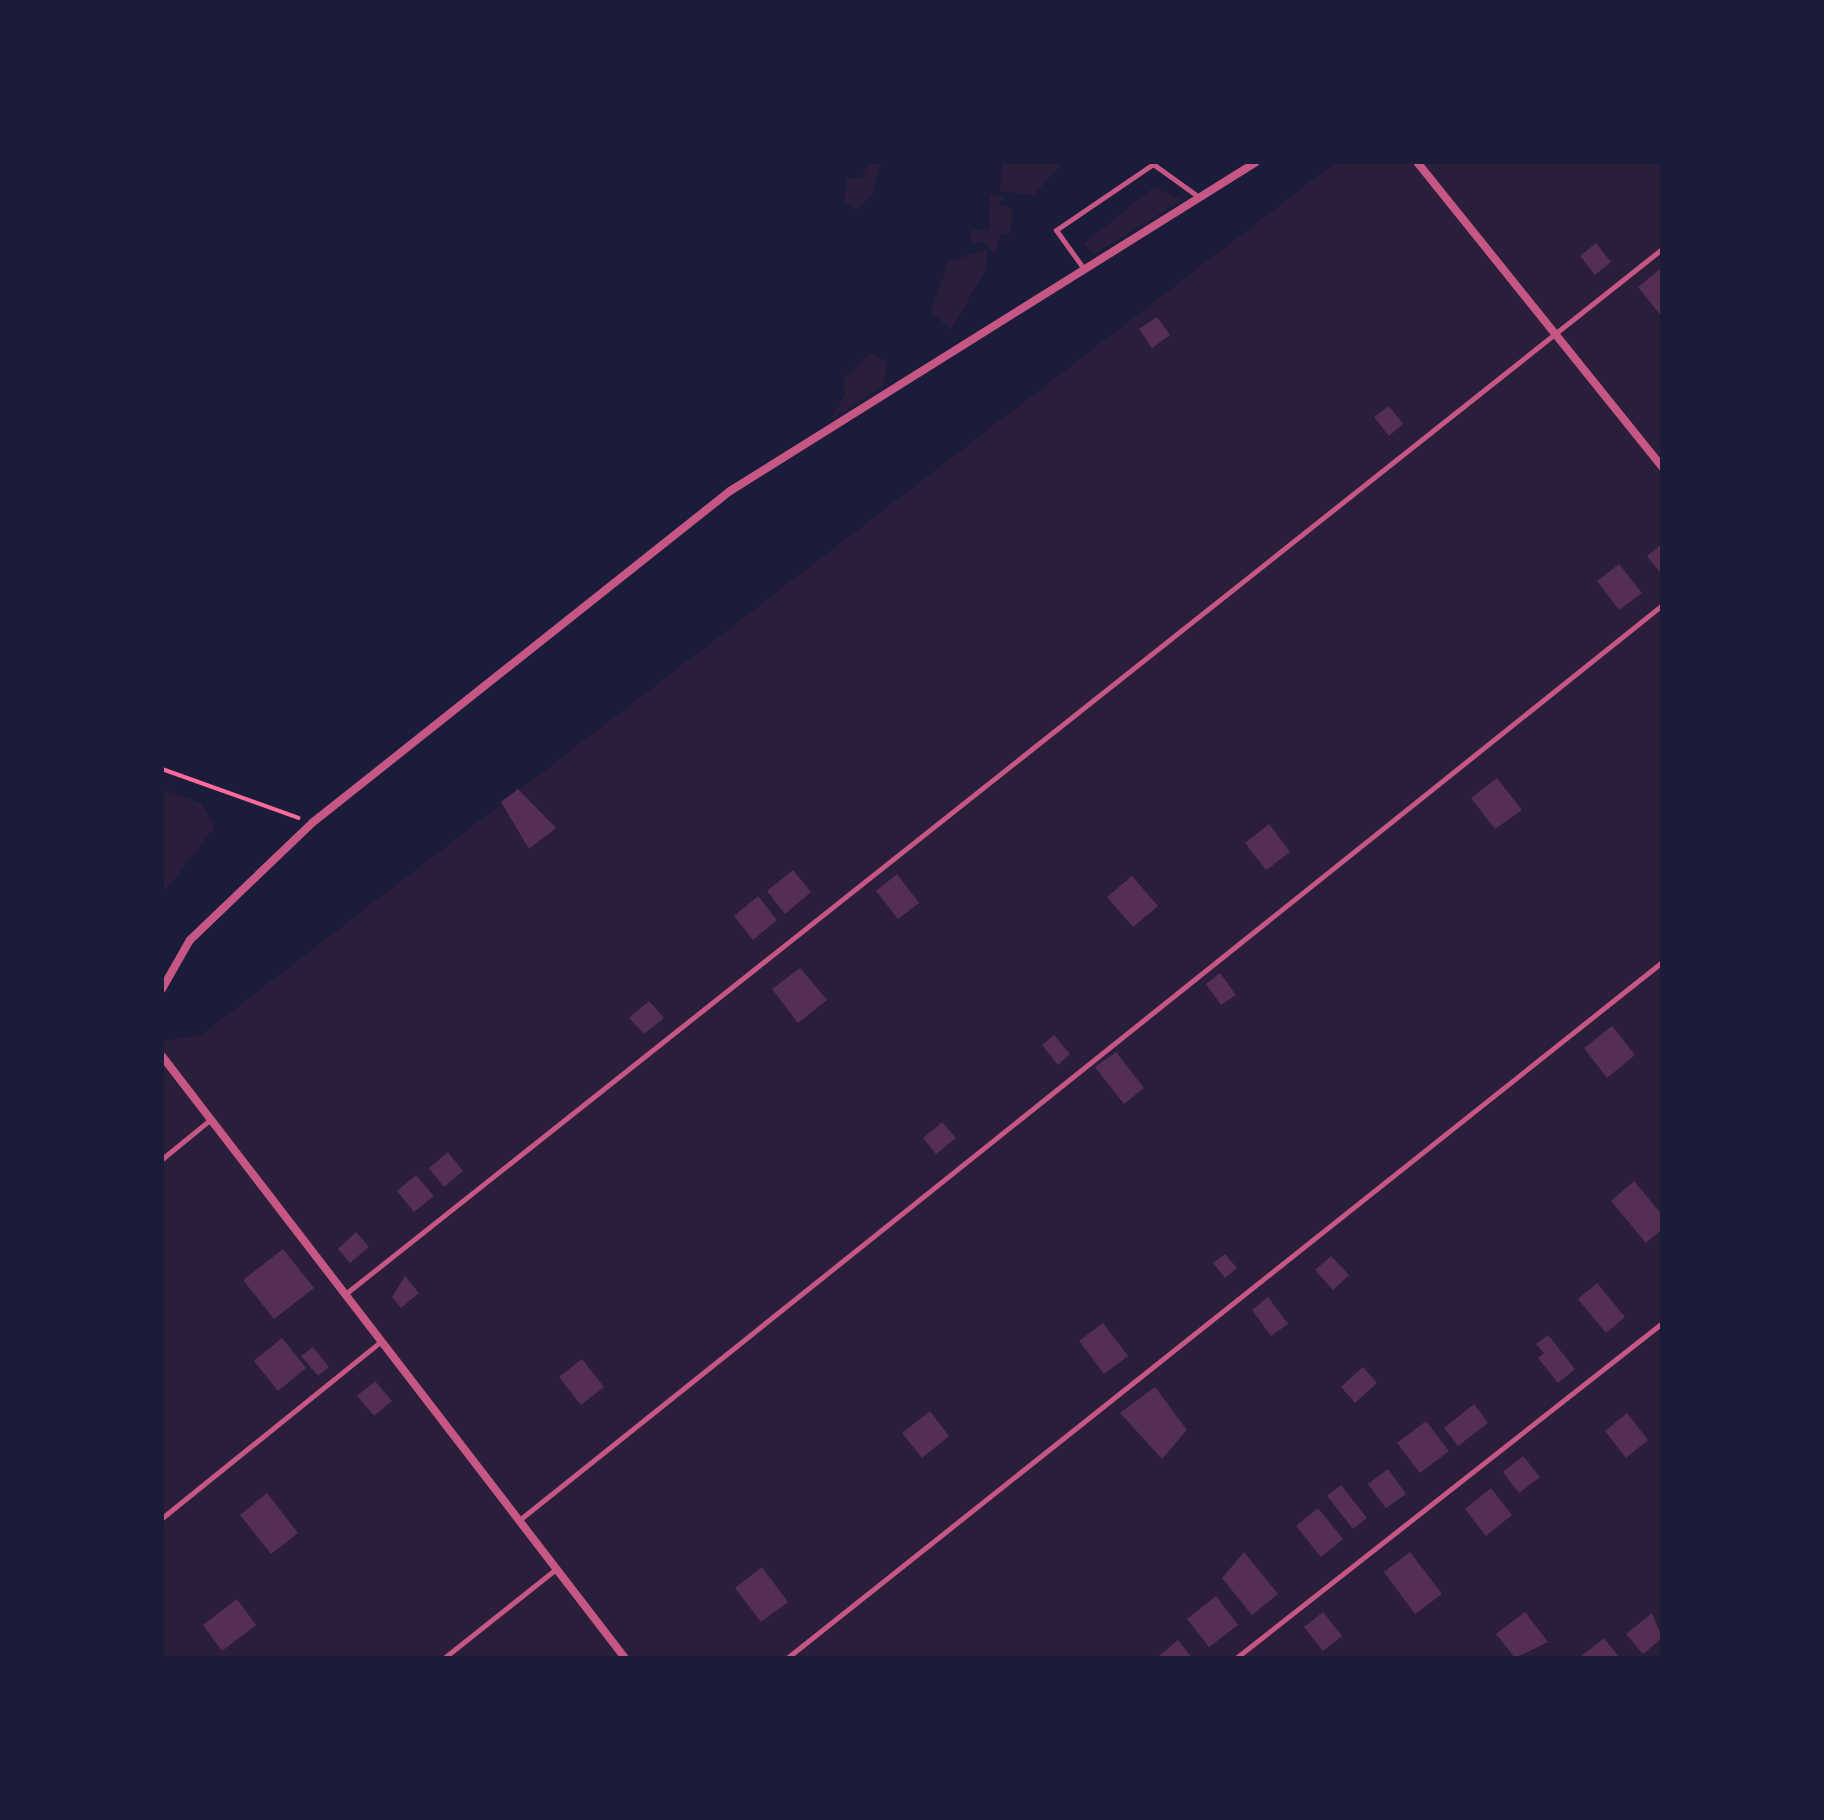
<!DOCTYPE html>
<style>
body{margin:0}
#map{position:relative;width:1824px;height:1820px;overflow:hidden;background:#1b1b3a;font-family:Ubuntu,sans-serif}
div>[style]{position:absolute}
.green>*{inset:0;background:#2a1e3b}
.building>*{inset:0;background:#542f53}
.path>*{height:4px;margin:-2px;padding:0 2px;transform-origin:2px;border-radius:2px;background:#ff6b9d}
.service>*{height:5px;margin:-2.5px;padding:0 2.5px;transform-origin:2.5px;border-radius:2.5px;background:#c65784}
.minor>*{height:8px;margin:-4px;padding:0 4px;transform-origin:4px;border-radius:4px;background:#c65784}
span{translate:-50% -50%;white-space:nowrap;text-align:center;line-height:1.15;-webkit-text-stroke:7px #1b1b3a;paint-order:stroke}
.frame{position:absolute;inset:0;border:164px solid #1b1b3a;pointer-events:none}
</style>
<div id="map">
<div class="green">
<div style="clip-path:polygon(1002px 162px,1063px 162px,1034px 195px,1000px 191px)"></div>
<div style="clip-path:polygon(1336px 162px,1662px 162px,1662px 1658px,162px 1658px,162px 1041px,201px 1035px)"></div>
<div style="clip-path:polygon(881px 163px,873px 192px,859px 210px,844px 203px,847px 179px,862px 178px,867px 165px)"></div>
<div style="clip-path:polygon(1154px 187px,1182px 200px,1095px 254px,1083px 244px)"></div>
<div style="clip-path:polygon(990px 195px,1004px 197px,998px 205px,1013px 209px,1010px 232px,1001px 234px,994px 255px,985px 242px,972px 242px,970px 229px,989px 231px)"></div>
<div style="clip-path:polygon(987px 249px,986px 269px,951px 330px,931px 312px,948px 262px)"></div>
<div style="clip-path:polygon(870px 353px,887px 362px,884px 385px,830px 421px,845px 394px,843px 380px)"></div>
<div style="clip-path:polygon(168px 791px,201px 803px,215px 827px,162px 895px,162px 794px)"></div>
</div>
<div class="building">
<div style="clip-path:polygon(1596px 243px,1611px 262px,1595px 275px,1580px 256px)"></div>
<div style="clip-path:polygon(1660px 269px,1662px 272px,1662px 317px,1638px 287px)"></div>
<div style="clip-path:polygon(1157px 317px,1170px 335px,1152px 348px,1139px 329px)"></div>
<div style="clip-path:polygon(1389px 406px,1403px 424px,1389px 436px,1374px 417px)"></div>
<div style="clip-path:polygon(1662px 544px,1662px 575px,1647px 556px)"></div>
<div style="clip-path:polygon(1619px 564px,1642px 593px,1619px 610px,1597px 581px)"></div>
<div style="clip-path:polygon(1497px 778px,1522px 810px,1495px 829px,1471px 798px)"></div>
<div style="clip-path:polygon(518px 789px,556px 828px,529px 849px,501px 802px)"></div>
<div style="clip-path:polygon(1269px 824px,1290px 852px,1266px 870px,1245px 843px)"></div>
<div style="clip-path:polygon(793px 870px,811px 892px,785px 914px,767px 891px)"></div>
<div style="clip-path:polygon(897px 874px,919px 903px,898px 919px,876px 891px)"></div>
<div style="clip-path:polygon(1132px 876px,1158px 906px,1133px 927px,1107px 897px)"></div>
<div style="clip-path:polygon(758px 896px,777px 920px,753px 940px,734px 916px)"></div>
<div style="clip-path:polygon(800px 968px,827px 1000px,798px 1023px,772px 989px)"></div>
<div style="clip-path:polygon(1220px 973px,1236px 995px,1221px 1005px,1206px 984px)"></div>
<div style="clip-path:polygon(649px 1001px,664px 1018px,644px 1034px,629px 1018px)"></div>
<div style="clip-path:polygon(1612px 1026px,1635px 1055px,1607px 1078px,1584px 1048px)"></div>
<div style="clip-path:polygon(1054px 1035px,1070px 1054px,1058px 1065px,1042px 1045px)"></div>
<div style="clip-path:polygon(1116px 1052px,1144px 1088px,1124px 1104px,1095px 1067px)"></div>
<div style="clip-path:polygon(942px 1122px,956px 1138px,936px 1154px,923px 1138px)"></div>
<div style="clip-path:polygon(448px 1152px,463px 1171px,444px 1187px,429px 1168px)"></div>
<div style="clip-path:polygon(416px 1175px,434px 1196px,414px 1212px,397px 1191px)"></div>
<div style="clip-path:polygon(1634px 1181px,1662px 1215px,1662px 1229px,1646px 1243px,1611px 1201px)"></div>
<div style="clip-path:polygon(356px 1232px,369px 1247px,350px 1263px,338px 1249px)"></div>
<div style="clip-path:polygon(283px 1249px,314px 1288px,274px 1319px,243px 1280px)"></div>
<div style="clip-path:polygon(1225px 1254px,1237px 1268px,1225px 1278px,1213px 1263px)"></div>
<div style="clip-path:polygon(1331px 1256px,1349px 1275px,1333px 1290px,1315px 1270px)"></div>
<div style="clip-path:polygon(405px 1276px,419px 1293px,401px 1308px,392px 1297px)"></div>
<div style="clip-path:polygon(1597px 1283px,1625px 1317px,1606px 1333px,1578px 1299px)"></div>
<div style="clip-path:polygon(1268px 1297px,1288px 1324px,1271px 1336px,1252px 1310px)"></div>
<div style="clip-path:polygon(1103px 1323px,1128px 1356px,1104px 1374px,1079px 1341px)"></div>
<div style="clip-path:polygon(1548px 1335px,1575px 1369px,1558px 1383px,1538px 1358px,1544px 1353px,1536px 1344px)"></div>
<div style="clip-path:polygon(282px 1338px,306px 1368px,278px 1391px,254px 1361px)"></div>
<div style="clip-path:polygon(313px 1347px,329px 1367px,318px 1376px,301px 1356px)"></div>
<div style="clip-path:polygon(582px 1359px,604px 1387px,581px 1405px,559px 1377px)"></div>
<div style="clip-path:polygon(1363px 1367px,1377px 1383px,1355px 1403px,1341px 1387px)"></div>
<div style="clip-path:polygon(375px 1381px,392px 1401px,374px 1416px,357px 1396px)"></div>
<div style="clip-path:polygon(1155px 1387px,1187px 1430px,1162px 1459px,1120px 1413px)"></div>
<div style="clip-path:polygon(1474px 1404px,1488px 1423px,1458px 1446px,1444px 1428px)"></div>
<div style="clip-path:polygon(930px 1411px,949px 1436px,922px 1458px,902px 1433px)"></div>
<div style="clip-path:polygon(1627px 1413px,1648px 1440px,1626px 1458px,1605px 1431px)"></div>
<div style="clip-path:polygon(1426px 1421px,1449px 1451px,1420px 1473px,1397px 1443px)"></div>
<div style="clip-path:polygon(1523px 1456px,1540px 1477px,1519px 1493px,1503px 1472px)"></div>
<div style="clip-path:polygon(1388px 1469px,1406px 1494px,1386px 1508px,1368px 1484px)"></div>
<div style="clip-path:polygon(1341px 1485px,1367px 1518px,1353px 1529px,1327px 1496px)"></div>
<div style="clip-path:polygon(1491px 1488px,1512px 1515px,1486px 1536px,1465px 1509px)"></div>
<div style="clip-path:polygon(267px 1493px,298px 1533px,271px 1554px,240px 1515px)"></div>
<div style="clip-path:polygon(1318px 1508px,1343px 1539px,1321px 1557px,1296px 1526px)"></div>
<div style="clip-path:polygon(1244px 1552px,1278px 1594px,1252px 1615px,1222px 1578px)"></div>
<div style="clip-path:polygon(1410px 1552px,1442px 1594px,1415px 1614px,1384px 1572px)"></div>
<div style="clip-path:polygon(762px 1567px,788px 1602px,761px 1622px,735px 1588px)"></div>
<div style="clip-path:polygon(1216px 1596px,1238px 1625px,1209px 1647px,1187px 1619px)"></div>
<div style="clip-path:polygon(237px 1599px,256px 1625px,222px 1651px,203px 1625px)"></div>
<div style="clip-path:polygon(1323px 1612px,1342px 1636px,1323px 1651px,1304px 1627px)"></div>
<div style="clip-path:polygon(1525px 1612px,1548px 1642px,1515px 1658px,1496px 1634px)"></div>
<div style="clip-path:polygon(1652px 1613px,1662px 1638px,1643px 1654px,1626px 1634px)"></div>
<div style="clip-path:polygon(1604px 1638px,1620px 1658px,1579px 1658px)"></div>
<div style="clip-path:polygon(1178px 1640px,1192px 1658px,1157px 1658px)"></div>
</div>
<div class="path">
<div style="left:162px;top:769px;width:145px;rotate:19.7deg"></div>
</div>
<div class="service">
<div style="left:1084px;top:269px;width:48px;rotate:-125.7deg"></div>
<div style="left:1056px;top:230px;width:117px;rotate:-34.2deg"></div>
<div style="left:1153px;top:164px;width:57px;rotate:35.7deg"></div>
<div style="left:162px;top:1159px;width:63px;rotate:-39.2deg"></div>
<div style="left:344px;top:1295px;width:1683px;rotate:-38.44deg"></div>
<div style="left:523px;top:1517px;width:1459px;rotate:-38.68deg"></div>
<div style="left:162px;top:1518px;width:282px;rotate:-38.9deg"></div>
<div style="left:444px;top:1658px;width:143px;rotate:-38.5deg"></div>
<div style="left:787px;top:1658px;width:1118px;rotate:-38.5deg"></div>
<div style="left:1236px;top:1658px;width:542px;rotate:-38.18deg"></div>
</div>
<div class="minor">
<div style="left:1417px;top:162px;width:391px;rotate:51.2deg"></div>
<div style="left:162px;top:989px;width:56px;rotate:-60.3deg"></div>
<div style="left:190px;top:940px;width:169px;rotate:-43.8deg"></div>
<div style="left:312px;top:823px;width:534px;rotate:-38.46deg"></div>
<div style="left:730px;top:491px;width:620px;rotate:-32.02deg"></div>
<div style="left:162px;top:1056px;width:759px;rotate:52.44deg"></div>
</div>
<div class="frame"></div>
</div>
